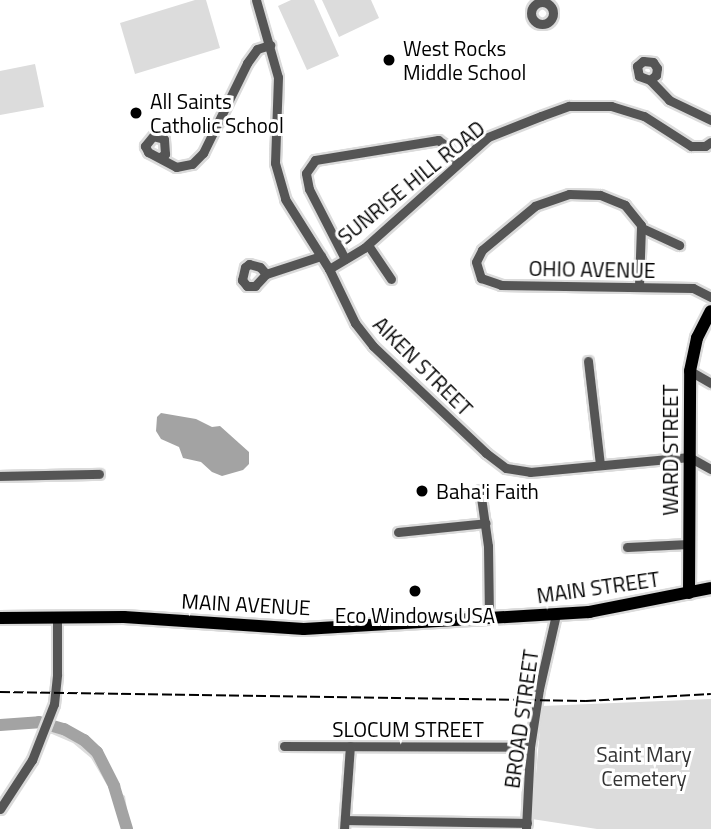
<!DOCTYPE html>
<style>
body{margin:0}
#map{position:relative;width:711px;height:829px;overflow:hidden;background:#fff;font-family:"Titillium Web",sans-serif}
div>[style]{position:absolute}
.green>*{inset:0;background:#dcdcdc}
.water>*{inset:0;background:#a3a3a3}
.river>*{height:12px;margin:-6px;padding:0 6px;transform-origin:6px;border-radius:6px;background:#a3a3a3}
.roads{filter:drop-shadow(2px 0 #dbdbdb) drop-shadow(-2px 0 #dbdbdb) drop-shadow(0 2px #dbdbdb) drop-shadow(0 -2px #dbdbdb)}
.minor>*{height:9px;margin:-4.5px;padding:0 4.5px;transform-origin:4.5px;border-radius:4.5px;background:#555}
.minor>.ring{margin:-4.5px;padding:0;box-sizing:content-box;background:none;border:9px solid #555;border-radius:50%}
.major>*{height:12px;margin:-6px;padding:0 6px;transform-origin:6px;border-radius:6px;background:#000}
.rail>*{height:2px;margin-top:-1px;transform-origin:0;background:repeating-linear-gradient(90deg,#000 0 10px,transparent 0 13.5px)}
.dots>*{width:19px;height:19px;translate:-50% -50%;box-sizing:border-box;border:4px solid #fff;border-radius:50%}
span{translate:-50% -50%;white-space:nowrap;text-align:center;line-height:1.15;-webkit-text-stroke:6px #fff;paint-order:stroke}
.poi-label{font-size:21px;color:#000}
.left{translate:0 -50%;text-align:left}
.street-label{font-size:21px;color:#000}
.park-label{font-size:21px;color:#333}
</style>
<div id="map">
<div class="green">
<div style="clip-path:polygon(195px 0,206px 0,220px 48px,135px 74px,120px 23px)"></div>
<div style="clip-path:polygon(291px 0,314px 0,339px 56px,307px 70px,278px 6px)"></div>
<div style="clip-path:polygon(322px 0,371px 0,379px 18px,339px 37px)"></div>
<div style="clip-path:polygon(35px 64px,44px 107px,0 115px,0 71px)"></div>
<div style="clip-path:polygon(711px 699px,711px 829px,597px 829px,532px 819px,542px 706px)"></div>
<div style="clip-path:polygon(42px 728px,54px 728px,76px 738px,96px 754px,118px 791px,125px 796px,130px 829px,124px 829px,120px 799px,110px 790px,91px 758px,73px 743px,52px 734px,39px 734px)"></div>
</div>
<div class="water">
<div style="clip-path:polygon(161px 413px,196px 419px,212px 427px,220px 426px,249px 452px,249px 464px,243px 470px,222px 476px,212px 472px,201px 462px,183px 458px,179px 447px,161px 439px,156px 431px,157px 417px)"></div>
</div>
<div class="river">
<div style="left:0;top:725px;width:39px;rotate:-4deg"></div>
<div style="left:39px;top:722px;width:26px;rotate:16deg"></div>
<div style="left:64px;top:729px;width:23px;rotate:29deg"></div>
<div style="left:84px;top:740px;width:18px;rotate:43deg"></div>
<div style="left:97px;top:752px;width:38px;rotate:63deg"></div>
<div style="left:114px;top:786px;width:45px;rotate:73.2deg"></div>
</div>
<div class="roads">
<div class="minor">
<div style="left:256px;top:0;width:80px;rotate:74.1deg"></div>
<div style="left:278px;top:77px;width:86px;rotate:92deg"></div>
<div style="left:275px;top:163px;width:37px;rotate:74deg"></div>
<div style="left:285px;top:199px;width:83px;rotate:57.8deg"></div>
<div style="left:329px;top:269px;width:60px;rotate:64.3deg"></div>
<div style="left:355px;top:323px;width:29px;rotate:52deg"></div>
<div style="left:373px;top:346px;width:156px;rotate:43.4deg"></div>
<div style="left:486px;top:453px;width:25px;rotate:37deg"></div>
<div style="left:506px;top:468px;width:24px;rotate:9deg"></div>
<div style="left:530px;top:472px;width:160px;rotate:-5.4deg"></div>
<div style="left:689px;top:457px;width:25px;rotate:29deg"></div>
<div class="ring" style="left:531px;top:2px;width:13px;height:13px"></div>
<div style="left:650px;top:80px;width:8px;rotate:-40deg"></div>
<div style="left:656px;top:75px;width:7px;rotate:-82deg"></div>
<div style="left:657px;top:68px;width:7px;rotate:-124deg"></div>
<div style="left:653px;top:62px;width:10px;rotate:-174deg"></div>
<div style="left:643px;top:61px;width:8px;rotate:140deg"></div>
<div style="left:637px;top:66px;width:10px;rotate:79deg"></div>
<div style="left:639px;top:76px;width:12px;rotate:20deg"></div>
<div style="left:650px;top:80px;width:28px;rotate:46deg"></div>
<div style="left:669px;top:100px;width:47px;rotate:25.5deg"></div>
<div style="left:160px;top:157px;width:6px;rotate:-31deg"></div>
<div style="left:165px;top:154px;width:15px;rotate:-94deg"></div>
<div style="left:164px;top:139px;width:11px;rotate:-165deg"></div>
<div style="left:153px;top:136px;width:13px;rotate:129deg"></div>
<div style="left:145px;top:146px;width:7px;rotate:63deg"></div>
<div style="left:148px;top:152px;width:32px;rotate:28deg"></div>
<div style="left:176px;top:167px;width:16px;rotate:-11deg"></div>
<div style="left:192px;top:164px;width:16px;rotate:-45deg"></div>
<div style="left:203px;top:153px;width:100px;rotate:-63.9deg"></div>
<div style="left:247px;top:63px;width:17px;rotate:-54deg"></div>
<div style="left:257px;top:49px;width:14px;rotate:-17deg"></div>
<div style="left:642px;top:228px;width:41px;rotate:24.7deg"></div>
<div style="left:368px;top:245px;width:41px;rotate:55.9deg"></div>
<div style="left:345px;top:259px;width:79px;rotate:-117.2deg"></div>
<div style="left:309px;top:189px;width:16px;rotate:-101deg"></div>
<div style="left:306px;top:173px;width:16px;rotate:-55deg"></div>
<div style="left:315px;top:160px;width:125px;rotate:-9.2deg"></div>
<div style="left:438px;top:140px;width:12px;rotate:35deg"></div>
<div style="left:448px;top:147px;width:18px;rotate:61deg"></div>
<div style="left:329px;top:269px;width:41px;rotate:-31deg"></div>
<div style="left:364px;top:248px;width:166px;rotate:-41.8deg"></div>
<div style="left:488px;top:137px;width:57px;rotate:-21.6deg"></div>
<div style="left:541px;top:116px;width:30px;rotate:-20deg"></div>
<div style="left:569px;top:106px;width:42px"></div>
<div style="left:611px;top:106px;width:34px;rotate:17deg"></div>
<div style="left:644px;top:116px;width:56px;rotate:32.6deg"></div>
<div style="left:691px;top:146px;width:14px"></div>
<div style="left:705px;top:146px;width:7px;rotate:-34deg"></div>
<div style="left:266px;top:274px;width:16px;rotate:133deg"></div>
<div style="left:255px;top:286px;width:8px;rotate:180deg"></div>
<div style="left:247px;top:286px;width:8px;rotate:-130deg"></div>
<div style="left:242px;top:280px;width:13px;rotate:-77deg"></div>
<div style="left:245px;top:267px;width:5px;rotate:-37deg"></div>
<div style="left:249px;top:264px;width:11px;rotate:15deg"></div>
<div style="left:260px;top:267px;width:9px;rotate:49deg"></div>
<div style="left:266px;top:274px;width:58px;rotate:-18.1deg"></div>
<div style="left:639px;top:286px;width:61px;rotate:-88.1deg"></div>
<div style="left:641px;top:225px;width:26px;rotate:-129deg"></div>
<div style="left:625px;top:205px;width:27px;rotate:-158deg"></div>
<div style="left:600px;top:195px;width:31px;rotate:-178deg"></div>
<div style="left:569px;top:194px;width:36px;rotate:161deg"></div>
<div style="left:535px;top:206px;width:69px;rotate:140.3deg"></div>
<div style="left:482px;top:250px;width:13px;rotate:117deg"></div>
<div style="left:476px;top:262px;width:17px;rotate:73deg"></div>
<div style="left:481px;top:278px;width:21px;rotate:19deg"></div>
<div style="left:501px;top:285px;width:192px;rotate:0.9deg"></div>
<div style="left:693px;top:288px;width:20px;rotate:27deg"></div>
<div style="left:588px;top:361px;width:104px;rotate:83.4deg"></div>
<div style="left:690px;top:371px;width:24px;rotate:30deg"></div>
<div style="left:0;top:476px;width:99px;rotate:-1.2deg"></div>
<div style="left:480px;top:490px;width:57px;rotate:81.9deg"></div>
<div style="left:488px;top:546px;width:71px;rotate:89.2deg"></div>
<div style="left:398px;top:532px;width:88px;rotate:-5.8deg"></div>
<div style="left:627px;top:547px;width:62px;rotate:-2.8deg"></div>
<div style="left:284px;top:746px;width:246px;rotate:0.2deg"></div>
<div style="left:0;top:809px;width:59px;rotate:-56.9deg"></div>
<div style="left:32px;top:760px;width:60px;rotate:-68.6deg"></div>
<div style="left:54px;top:704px;width:30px;rotate:-84deg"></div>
<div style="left:57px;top:674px;width:57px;rotate:-90deg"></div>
<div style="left:345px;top:820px;width:182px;rotate:0.9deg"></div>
<div style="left:344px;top:829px;width:83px;rotate:-85.9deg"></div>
<div style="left:526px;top:829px;width:82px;rotate:-87.2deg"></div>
<div style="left:530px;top:747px;width:59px;rotate:-81.2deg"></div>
<div style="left:539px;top:689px;width:77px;rotate:-77.2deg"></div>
</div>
<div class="major">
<div style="left:689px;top:593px;width:222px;rotate:-89.7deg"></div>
<div style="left:690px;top:371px;width:34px;rotate:-78deg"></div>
<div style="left:697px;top:338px;width:30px;rotate:-63deg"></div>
<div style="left:0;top:618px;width:124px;rotate:-0.5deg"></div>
<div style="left:124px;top:617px;width:180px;rotate:3.8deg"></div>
<div style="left:304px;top:629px;width:286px;rotate:-3.4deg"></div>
<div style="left:589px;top:612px;width:124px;rotate:-11.1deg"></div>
</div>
</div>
<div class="rail">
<div style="left:0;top:692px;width:586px;rotate:0.88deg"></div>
<div style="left:586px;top:701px;width:125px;rotate:-3.2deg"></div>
</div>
<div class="dots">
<div style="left:389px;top:60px;background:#000"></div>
<div style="left:136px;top:113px;background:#000"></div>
<div style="left:422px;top:491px;background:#000"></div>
<div style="left:415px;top:591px;background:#000"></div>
</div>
<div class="poi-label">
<span class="left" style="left:403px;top:60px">West Rocks<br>Middle School</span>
<span class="left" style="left:150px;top:113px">All Saints<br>Catholic School</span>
<span class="left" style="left:436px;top:491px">Baha'i Faith</span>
<span style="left:415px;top:615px">Eco Windows USA</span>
</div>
<div class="street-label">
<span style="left:411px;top:182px;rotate:-39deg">SUNRISE HILL ROAD</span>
<span style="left:592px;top:269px;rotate:1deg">OHIO AVENUE</span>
<span style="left:423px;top:366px;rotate:45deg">AIKEN STREET</span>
<span style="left:670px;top:450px;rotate:-90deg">WARD STREET</span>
<span style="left:598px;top:587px;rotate:-8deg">MAIN STREET</span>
<span style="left:246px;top:604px;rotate:3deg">MAIN AVENUE</span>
<span style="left:521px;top:719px;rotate:-82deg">BROAD STREET</span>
<span style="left:408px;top:729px">SLOCUM STREET</span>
</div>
<div class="park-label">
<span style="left:644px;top:766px">Saint Mary<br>Cemetery</span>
</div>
</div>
